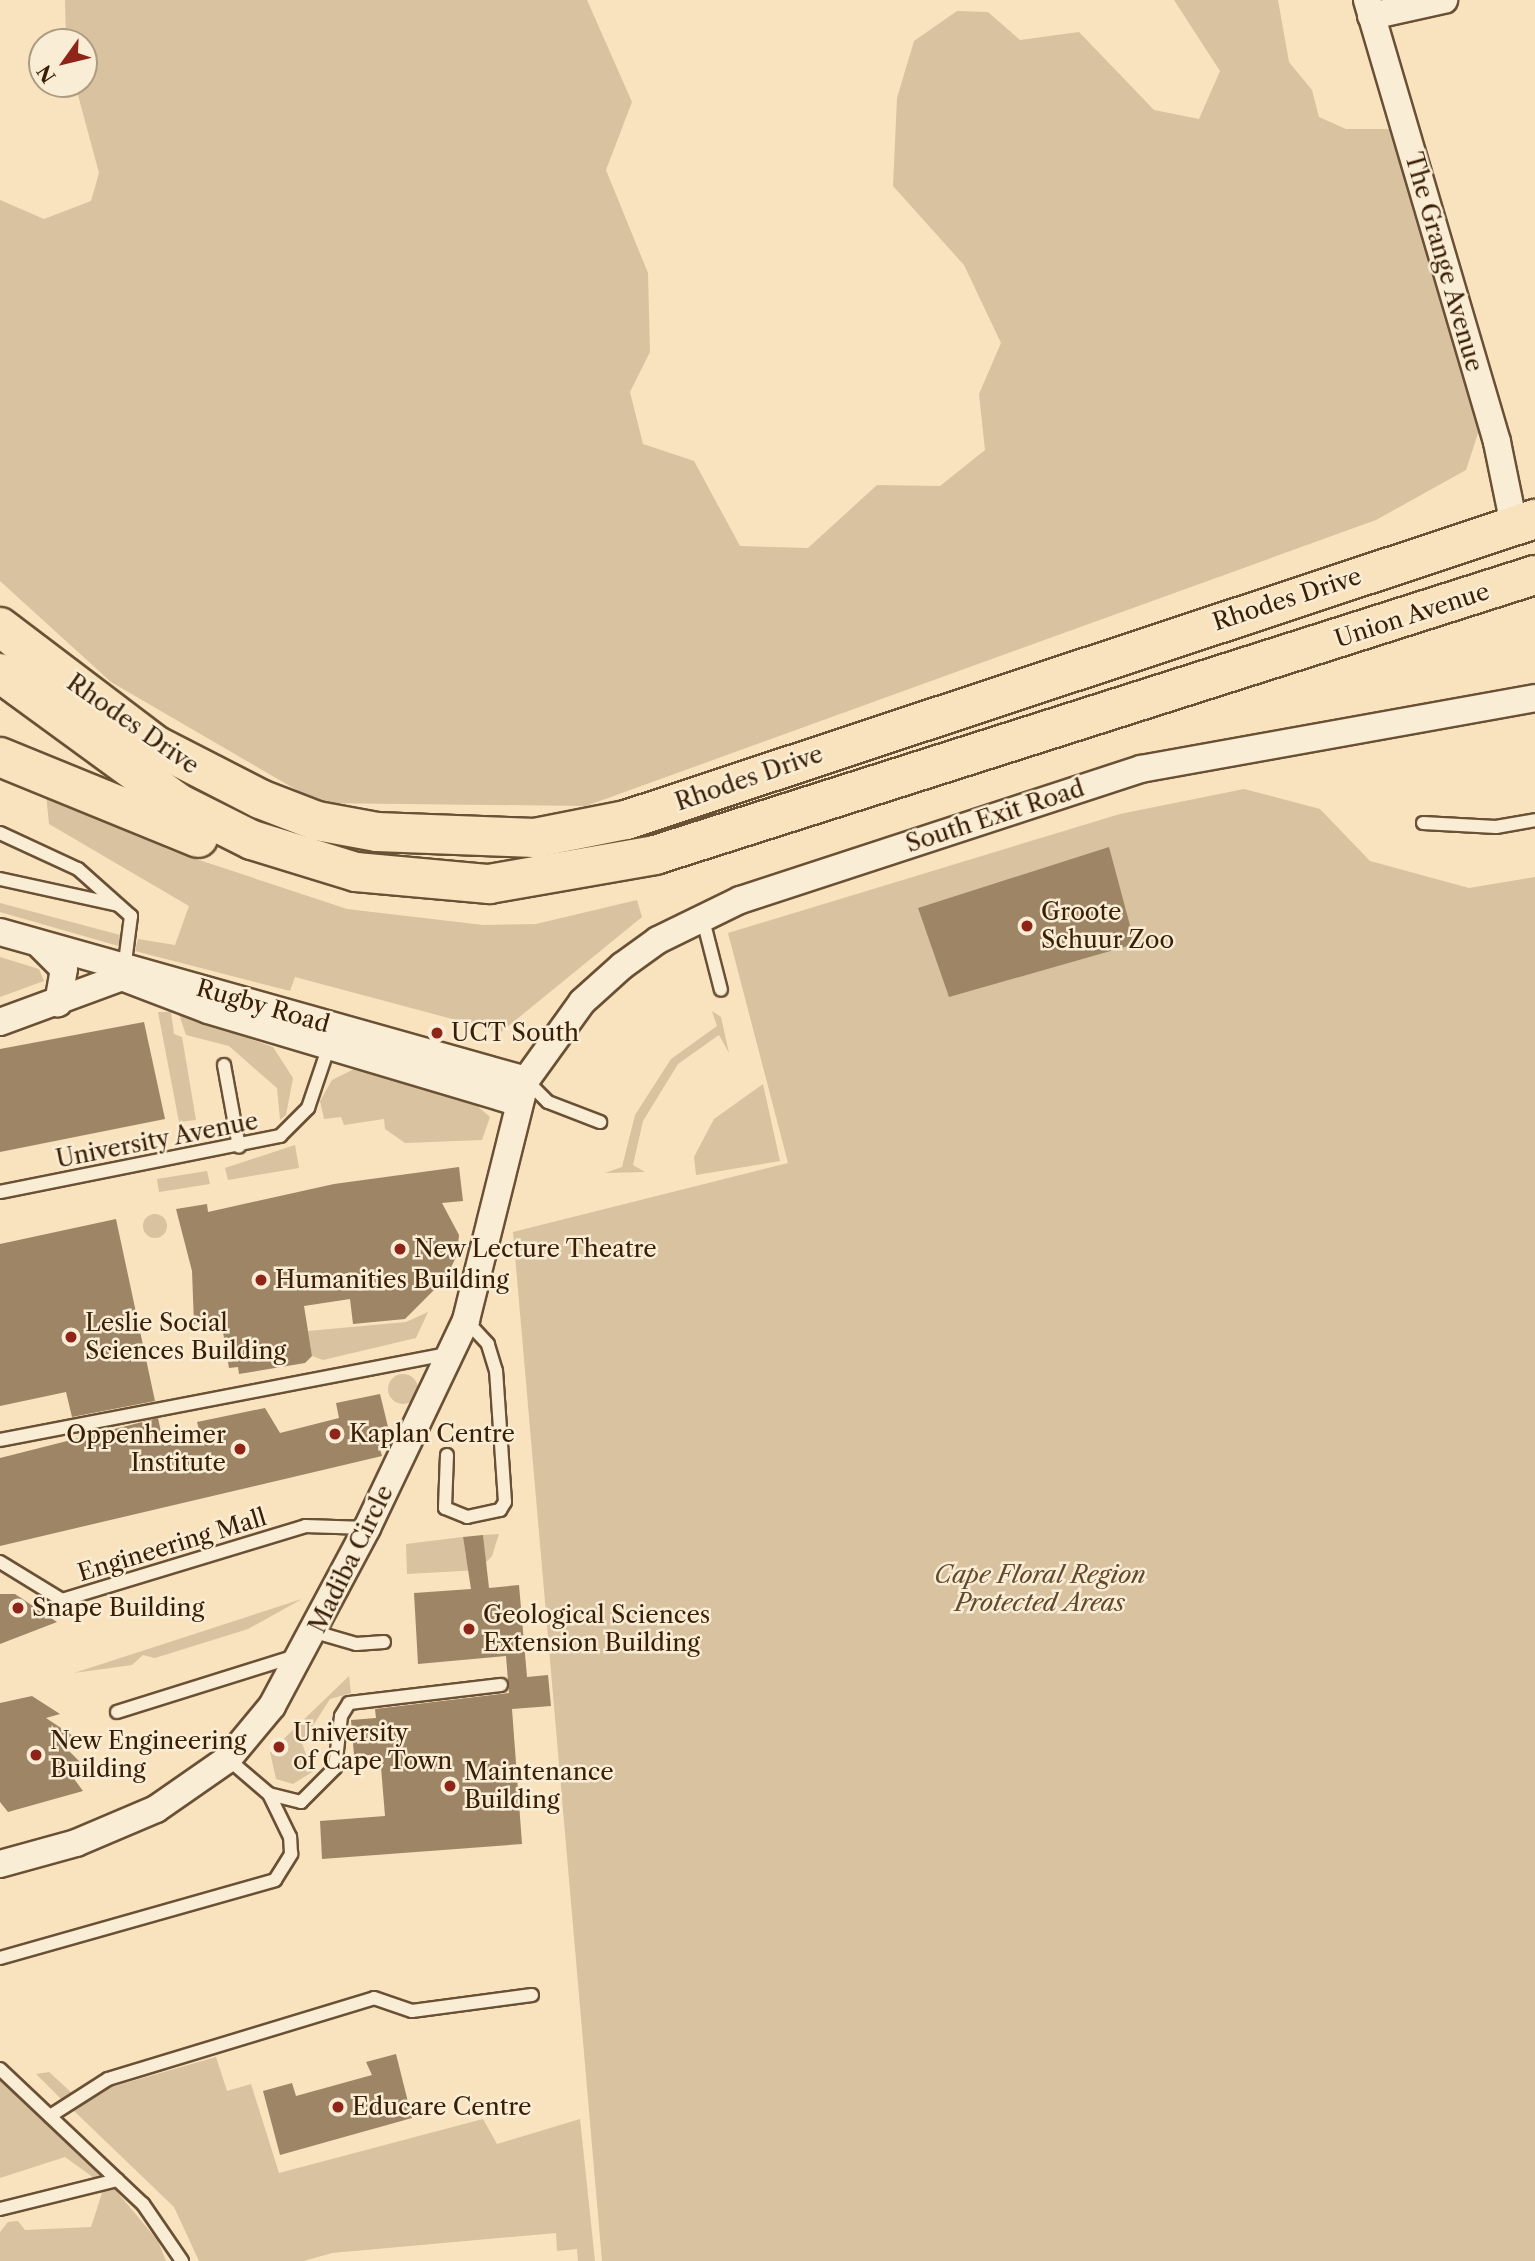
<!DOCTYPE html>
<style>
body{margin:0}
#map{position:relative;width:1535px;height:2261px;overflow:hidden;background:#f8e3be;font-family:"Libre Caslon Text",serif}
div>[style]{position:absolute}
.green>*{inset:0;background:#d8c29f}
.round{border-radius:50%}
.building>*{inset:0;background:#9d8566}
.roads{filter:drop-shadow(2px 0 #6a5034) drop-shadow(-2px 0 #6a5034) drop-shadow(0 2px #6a5034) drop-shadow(0 -2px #6a5034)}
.lane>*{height:12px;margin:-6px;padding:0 6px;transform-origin:6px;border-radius:6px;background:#faedd5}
.street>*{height:26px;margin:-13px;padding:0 13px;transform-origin:13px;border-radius:13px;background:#faedd5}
.highway>*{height:38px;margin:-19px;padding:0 19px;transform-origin:19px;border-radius:19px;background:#f8e3be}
.dots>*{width:19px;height:19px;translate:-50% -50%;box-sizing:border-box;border:4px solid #faedd5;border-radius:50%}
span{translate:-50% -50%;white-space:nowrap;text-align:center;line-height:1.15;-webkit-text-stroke:5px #faedd5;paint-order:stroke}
.street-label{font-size:24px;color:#3a1f06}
.poi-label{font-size:24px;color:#3a1f06}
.left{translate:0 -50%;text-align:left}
.right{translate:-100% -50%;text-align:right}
.park-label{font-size:24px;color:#62482c;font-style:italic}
.north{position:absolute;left:28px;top:28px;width:70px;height:70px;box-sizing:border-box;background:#faedd5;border:2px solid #ad9b82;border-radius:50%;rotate:236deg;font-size:19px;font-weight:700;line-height:28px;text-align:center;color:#3a1f06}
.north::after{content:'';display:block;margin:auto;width:24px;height:32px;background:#8f2418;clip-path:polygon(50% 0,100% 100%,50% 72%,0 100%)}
</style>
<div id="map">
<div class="green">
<div style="clip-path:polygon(65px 0,587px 0,632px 102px,606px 170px,648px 273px,650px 352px,630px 392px,643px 444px,694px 461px,740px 546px,808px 548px,877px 485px,940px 486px,985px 450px,979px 394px,1001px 343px,964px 265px,893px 186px,897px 98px,914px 41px,957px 11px,988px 12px,1020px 40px,1079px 32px,1154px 110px,1199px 119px,1220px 71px,1174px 0,1278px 0,1289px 62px,1312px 90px,1319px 117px,1346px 129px,1391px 129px,1480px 427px,1466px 470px,1376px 520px,586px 806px,319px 803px,111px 682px,0 581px,0 200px,44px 219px,91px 201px,99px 173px,75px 84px,84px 84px,84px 42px,66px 42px)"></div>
<div style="clip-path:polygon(1244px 789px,1320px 809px,1370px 861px,1469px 888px,1535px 877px,1535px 2261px,602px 2261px,513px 1232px,788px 1163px,728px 933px,1120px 814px)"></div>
<div style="clip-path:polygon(46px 794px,172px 851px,347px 909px,483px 925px,536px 924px,637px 900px,642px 917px,501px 1032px,295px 977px,290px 991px,135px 951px,138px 939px,175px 945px,189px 906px,49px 824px)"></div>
<div style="clip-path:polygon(0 903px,124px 936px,122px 947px,0 912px)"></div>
<div style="clip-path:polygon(0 957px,39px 969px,44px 981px,0 997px)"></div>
<div style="clip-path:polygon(712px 1011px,721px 1017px,729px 1053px,719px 1035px,678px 1064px,643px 1121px,633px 1165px,645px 1172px,605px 1173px,622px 1167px,635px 1115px,671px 1059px,717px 1026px)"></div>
<div style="clip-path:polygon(158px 1012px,171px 1012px,174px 1034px,182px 1037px,196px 1120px,179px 1122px)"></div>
<div style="clip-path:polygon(179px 1014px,273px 1047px,293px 1078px,286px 1115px,280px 1120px,277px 1088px,229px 1046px,186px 1035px)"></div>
<div style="clip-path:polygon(360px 1066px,467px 1097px,490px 1117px,482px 1140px,405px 1143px,385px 1129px,384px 1119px,344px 1125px,341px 1117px,324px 1119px,320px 1101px,332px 1080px)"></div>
<div style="clip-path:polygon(763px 1084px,780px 1161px,696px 1175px,694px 1157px,714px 1119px)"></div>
<div style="clip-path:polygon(295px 1145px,299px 1168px,228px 1180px,225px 1168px)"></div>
<div style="clip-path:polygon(207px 1171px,210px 1184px,159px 1192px,157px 1179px)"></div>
<div class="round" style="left:143px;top:1214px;width:24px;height:24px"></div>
<div style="clip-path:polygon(428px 1312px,416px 1338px,323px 1360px,312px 1356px,308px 1331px,406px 1322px)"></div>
<div class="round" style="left:388px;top:1374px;width:30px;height:30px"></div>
<div style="clip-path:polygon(499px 1534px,492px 1556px,479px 1570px,407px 1574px,406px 1544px,463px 1537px,466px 1557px,485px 1555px,483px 1535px)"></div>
<div style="clip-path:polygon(302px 1599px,248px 1629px,155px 1658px,143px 1655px,132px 1665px,74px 1673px)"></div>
<div style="clip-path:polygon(349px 1676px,351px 1693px,330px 1699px,302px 1743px,312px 1772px,293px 1784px,276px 1779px,270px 1752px)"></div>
<div style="clip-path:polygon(216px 2057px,227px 2091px,251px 2084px,279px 2173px,483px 2119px,497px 2144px,580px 2119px,595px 2261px,578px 2261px,577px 2249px,557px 2251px,556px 2233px,332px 2253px,304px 2261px,199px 2261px,174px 2207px,72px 2109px,108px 2088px)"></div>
<div style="clip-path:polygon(49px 2072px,73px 2094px,62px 2100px,36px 2074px)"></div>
<div style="clip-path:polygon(0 2078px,104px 2176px,158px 2241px,166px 2261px,0 2261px,0 2232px,8px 2222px,18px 2221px,25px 2230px,91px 2227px,102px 2193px,94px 2178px,65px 2157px,0 2178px)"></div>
</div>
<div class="building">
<div style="clip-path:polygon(1109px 847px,1135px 944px,949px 997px,918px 908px)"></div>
<div style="clip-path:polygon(144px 1022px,165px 1119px,0 1152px,0 1049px)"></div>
<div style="clip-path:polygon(459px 1167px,463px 1201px,442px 1203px,459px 1235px,457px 1255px,446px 1278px,405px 1319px,353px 1324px,350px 1299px,304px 1306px,312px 1356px,305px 1363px,239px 1374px,238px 1367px,229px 1368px,221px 1320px,194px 1324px,192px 1271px,176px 1209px,207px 1204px,208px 1212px,334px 1184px)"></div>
<div style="clip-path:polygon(116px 1219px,155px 1401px,72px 1417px,66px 1392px,0 1406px,0 1244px)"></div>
<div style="clip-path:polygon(380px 1394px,390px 1435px,377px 1438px,382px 1456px,0 1546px,0 1458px,158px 1418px,164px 1446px,201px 1437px,197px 1422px,265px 1408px,280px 1433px,339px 1418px,336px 1403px)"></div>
<div style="clip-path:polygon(483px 1535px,489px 1588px,519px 1585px,527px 1677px,548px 1675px,551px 1706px,512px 1709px,522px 1844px,322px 1859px,320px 1821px,385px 1816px,380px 1755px,354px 1755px,351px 1720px,376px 1718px,375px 1709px,509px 1693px,506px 1656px,418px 1664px,414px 1593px,471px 1589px,463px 1537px)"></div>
<div style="clip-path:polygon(0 1594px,15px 1594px,57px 1622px,0 1644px)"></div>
<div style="clip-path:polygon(32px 1696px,60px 1714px,46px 1718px,79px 1740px,63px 1745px,83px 1765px,66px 1768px,83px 1791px,8px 1812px,0 1802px,0 1703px)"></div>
<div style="clip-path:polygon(396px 2054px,412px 2118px,280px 2155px,263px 2091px,292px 2083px,296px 2096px,372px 2075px,366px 2062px)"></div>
</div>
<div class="roads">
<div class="lane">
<div style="left:1423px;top:823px;width:73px;rotate:3.1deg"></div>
<div style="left:1496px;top:827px;width:40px;rotate:-10deg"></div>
<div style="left:0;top:833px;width:86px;rotate:24.8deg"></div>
<div style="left:78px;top:869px;width:71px;rotate:41.6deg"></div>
<div style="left:131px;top:916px;width:54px;rotate:97.4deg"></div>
<div style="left:0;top:879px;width:121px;rotate:12.4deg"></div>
<div style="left:702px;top:916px;width:76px;rotate:75.6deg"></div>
<div style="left:224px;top:1065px;width:83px;rotate:79.6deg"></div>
<div style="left:526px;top:1080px;width:31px;rotate:45deg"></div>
<div style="left:548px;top:1102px;width:56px;rotate:21deg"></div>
<div style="left:0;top:1192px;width:286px;rotate:-11.3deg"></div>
<div style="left:280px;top:1136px;width:40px;rotate:-45deg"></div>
<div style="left:308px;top:1108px;width:69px;rotate:-71.3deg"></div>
<div style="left:0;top:1440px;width:459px;rotate:-10.9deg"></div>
<div style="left:447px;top:1455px;width:53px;rotate:92.2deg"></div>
<div style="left:445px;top:1508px;width:24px;rotate:22deg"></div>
<div style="left:467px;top:1517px;width:34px;rotate:-12deg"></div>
<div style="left:500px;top:1510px;width:9px;rotate:-58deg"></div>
<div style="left:505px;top:1502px;width:131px;rotate:-93.9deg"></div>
<div style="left:496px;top:1371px;width:28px;rotate:-107deg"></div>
<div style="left:488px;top:1344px;width:33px;rotate:-133deg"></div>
<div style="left:0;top:1562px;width:73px;rotate:31.5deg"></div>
<div style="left:62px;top:1600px;width:254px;rotate:-16.9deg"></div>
<div style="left:305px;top:1526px;width:62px;rotate:1.8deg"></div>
<div style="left:315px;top:1632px;width:43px;rotate:16.3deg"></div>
<div style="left:356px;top:1644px;width:28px;rotate:-4deg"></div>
<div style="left:117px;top:1712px;width:188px;rotate:-17.4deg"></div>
<div style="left:228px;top:1759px;width:54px;rotate:40.5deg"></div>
<div style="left:269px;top:1794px;width:33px;rotate:14deg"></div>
<div style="left:301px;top:1802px;width:48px;rotate:-45deg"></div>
<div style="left:335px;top:1768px;width:52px;rotate:-83.4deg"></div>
<div style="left:341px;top:1716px;width:15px;rotate:-58deg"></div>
<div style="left:349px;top:1703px;width:153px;rotate:-6.8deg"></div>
<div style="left:0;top:1958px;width:286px;rotate:-15.8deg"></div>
<div style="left:275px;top:1880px;width:31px;rotate:-58deg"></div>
<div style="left:291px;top:1854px;width:17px;rotate:-93deg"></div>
<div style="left:290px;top:1837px;width:48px;rotate:-116deg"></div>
<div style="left:0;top:2069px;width:197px;rotate:43.4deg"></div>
<div style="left:143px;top:2204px;width:69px;rotate:55.6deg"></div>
<div style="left:50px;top:2116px;width:69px;rotate:-32.5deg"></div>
<div style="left:108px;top:2079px;width:278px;rotate:-16.9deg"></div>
<div style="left:374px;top:1998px;width:40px;rotate:18.9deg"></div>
<div style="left:412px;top:2011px;width:121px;rotate:-7.6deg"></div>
<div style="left:0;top:2209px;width:121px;rotate:-13.9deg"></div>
</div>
<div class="street">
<div style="left:1367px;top:0;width:461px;rotate:73.6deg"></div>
<div style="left:1497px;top:442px;width:85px;rotate:78.4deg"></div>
<div style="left:1371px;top:16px;width:75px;rotate:-12.4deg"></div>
<div style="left:0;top:932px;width:546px;rotate:15.71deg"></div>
<div style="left:39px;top:944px;width:35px;rotate:45deg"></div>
<div style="left:64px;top:969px;width:35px;rotate:100deg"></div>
<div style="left:0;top:1022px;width:130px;rotate:-20.2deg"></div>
<div style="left:122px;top:977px;width:92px;rotate:21deg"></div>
<div style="left:208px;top:1010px;width:322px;rotate:16.6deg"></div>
<div style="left:0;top:1864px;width:79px;rotate:-15.4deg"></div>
<div style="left:76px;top:1843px;width:87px;rotate:-23deg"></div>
<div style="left:156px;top:1809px;width:88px;rotate:-34.8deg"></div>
<div style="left:228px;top:1759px;width:69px;rotate:-50.3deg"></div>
<div style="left:272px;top:1706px;width:202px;rotate:-61.9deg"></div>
<div style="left:367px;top:1528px;width:230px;rotate:-64.5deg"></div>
<div style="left:466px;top:1320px;width:247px;rotate:-76deg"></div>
<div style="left:526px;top:1080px;width:96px;rotate:-54.3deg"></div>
<div style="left:582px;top:1002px;width:54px;rotate:-42deg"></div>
<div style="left:622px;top:966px;width:44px;rotate:-35.8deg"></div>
<div style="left:658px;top:940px;width:91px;rotate:-26deg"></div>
<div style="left:740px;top:900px;width:422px;rotate:-18.1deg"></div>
<div style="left:1141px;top:769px;width:400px;rotate:-10.2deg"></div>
</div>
<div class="highway">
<div style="left:0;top:627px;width:197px;rotate:37.2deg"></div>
<div style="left:157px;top:746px;width:116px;rotate:27.2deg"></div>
<div style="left:260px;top:799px;width:61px;rotate:21.1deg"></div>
<div style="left:317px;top:821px;width:61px;rotate:10.4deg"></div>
<div style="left:377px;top:832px;width:158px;rotate:2.2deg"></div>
<div style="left:535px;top:838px;width:93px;rotate:-11.2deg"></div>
<div style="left:626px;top:820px;width:958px;rotate:-18.32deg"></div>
<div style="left:0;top:673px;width:220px;rotate:36.1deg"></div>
<div style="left:178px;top:803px;width:83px;rotate:26.6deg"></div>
<div style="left:252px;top:840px;width:109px;rotate:17.1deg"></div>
<div style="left:356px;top:872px;width:134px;rotate:5.2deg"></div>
<div style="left:489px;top:884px;width:169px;rotate:-9.9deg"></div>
<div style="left:655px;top:855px;width:923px;rotate:-17.65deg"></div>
<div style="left:0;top:757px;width:214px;rotate:22.2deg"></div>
</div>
</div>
<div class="dots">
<div style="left:1027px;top:926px;background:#8f2418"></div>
<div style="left:437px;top:1033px;background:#8f2418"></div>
<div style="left:400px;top:1249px;background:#8f2418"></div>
<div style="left:261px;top:1280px;background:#8f2418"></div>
<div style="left:71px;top:1337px;background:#8f2418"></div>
<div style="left:335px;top:1434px;background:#8f2418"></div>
<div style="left:240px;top:1449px;background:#8f2418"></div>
<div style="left:18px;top:1608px;background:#8f2418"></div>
<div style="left:469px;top:1629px;background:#8f2418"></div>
<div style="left:279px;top:1747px;background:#8f2418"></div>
<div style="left:36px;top:1755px;background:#8f2418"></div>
<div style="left:450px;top:1786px;background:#8f2418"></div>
<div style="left:338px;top:2107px;background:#8f2418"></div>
</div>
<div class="street-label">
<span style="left:1444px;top:262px;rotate:74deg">The Grange Avenue</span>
<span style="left:1287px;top:599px;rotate:-18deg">Rhodes Drive</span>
<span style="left:1412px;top:615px;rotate:-18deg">Union Avenue</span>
<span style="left:133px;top:724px;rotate:35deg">Rhodes Drive</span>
<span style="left:749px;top:778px;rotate:-19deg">Rhodes Drive</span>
<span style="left:995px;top:816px;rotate:-18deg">South Exit Road</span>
<span style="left:263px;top:1006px;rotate:16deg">Rugby Road</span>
<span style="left:157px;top:1140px;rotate:-11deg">University Avenue</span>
<span style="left:172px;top:1545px;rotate:-17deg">Engineering Mall</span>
<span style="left:351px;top:1559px;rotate:-64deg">Madiba Circle</span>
</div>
<div class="poi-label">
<span class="left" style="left:1041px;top:926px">Groote<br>Schuur Zoo</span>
<span class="left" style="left:451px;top:1033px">UCT South</span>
<span class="left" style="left:414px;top:1249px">New Lecture Theatre</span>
<span class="left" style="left:275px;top:1280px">Humanities Building</span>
<span class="left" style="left:85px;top:1337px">Leslie Social<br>Sciences Building</span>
<span class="left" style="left:349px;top:1434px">Kaplan Centre</span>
<span class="right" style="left:226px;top:1449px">Oppenheimer<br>Institute</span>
<span class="left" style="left:32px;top:1608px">Snape Building</span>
<span class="left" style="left:483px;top:1629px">Geological Sciences<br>Extension Building</span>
<span class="left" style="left:293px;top:1747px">University<br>of Cape Town</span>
<span class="left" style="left:50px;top:1755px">New Engineering<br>Building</span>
<span class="left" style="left:464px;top:1786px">Maintenance<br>Building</span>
<span class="left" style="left:352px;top:2107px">Educare Centre</span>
</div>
<div class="park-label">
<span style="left:1040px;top:1589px">Cape Floral Region<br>Protected Areas</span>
</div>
<div class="north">N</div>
</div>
